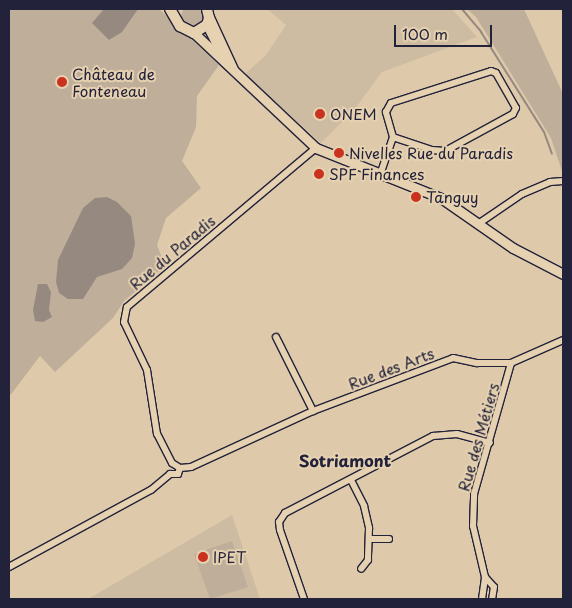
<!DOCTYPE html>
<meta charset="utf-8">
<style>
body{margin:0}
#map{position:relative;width:572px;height:608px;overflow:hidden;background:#decaab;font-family:"Playpen Sans",sans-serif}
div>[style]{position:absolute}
.built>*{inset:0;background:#cebca2}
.green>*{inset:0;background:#bfae99}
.round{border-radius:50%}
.water>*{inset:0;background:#968980}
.stream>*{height:2px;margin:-1px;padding:0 1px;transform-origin:1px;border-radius:1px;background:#968980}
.roads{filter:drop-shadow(1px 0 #22223b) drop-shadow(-1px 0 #22223b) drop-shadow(0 1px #22223b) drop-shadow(0 -1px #22223b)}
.street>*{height:6px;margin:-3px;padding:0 3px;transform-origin:3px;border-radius:3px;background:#e6d1b0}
.secondary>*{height:9px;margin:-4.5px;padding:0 4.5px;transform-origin:4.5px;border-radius:4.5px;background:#e6d1b0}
.primary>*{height:10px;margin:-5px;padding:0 5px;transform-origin:5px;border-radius:5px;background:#e6d1b0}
.dots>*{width:14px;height:14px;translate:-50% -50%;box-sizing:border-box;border:2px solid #e6d1b0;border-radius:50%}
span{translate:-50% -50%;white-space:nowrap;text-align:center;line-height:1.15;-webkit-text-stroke:4px #e6d1b0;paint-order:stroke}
.poi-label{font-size:15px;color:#22223b}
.left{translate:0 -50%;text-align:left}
.street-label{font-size:15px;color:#22223b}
.neighbourhood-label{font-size:16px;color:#22223b;font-weight:700}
.frame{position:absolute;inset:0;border:10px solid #22223b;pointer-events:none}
.scale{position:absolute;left:394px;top:25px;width:98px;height:22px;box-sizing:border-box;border:2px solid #22223b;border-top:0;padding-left:6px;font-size:15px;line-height:18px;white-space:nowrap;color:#22223b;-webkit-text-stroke:4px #e6d1b0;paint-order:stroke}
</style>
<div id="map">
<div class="built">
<div style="clip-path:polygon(267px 9px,452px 9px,477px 37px,382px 72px,354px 110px,321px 143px,245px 74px,266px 55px,286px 25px)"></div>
<div style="clip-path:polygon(232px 515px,260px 599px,88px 599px)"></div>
</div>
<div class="green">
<div class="round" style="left:181px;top:6px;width:22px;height:22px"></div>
<div style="clip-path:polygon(9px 9px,159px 9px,219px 65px,197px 96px,196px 127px,182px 161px,201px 188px,166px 218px,157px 245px,165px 266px,124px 301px,113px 318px,55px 372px,40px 356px,9px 397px)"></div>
<div style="clip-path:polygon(467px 9px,524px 9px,563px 94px,563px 174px,551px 138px,476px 17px)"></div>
<div style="clip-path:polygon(232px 541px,248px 587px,210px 599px,194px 554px)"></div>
</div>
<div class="water">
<div style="clip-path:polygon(104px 9px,138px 9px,122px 32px,109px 40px,92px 23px)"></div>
<div style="clip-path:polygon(107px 197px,117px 202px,131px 216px,135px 244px,132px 258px,122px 269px,97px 277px,83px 299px,68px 299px,59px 293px,56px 282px,58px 260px,83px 208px,95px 198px)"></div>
<div style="clip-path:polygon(38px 284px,47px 284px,51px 292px,49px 310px,52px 317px,43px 322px,35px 321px,33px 310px)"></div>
</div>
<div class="stream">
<div style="left:462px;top:9px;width:30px;rotate:50deg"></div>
<div style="left:481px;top:32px;width:118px;rotate:57.8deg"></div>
<div style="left:544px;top:132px;width:23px;rotate:70deg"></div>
</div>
<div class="roads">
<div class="street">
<div style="left:210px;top:15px;width:60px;rotate:65.2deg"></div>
<div style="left:380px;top:175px;width:40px;rotate:-71.1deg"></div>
<div style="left:393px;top:137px;width:26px;rotate:-106deg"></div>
<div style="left:386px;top:112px;width:10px;rotate:-61deg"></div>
<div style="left:391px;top:103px;width:105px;rotate:-17.7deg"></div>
<div style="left:491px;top:71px;width:5px;rotate:22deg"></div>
<div style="left:496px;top:73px;width:40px;rotate:60.3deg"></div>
<div style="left:516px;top:108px;width:7px;rotate:117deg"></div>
<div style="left:513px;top:114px;width:77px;rotate:151.4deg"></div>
<div style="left:445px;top:151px;width:13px;rotate:-176deg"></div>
<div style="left:432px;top:150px;width:41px;rotate:-161.6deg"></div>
<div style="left:478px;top:224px;width:53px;rotate:-34.3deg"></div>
<div style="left:522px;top:194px;width:30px;rotate:-23deg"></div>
<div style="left:550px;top:182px;width:13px;rotate:-4deg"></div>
<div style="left:276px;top:337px;width:83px;rotate:63.4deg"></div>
<div style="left:180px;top:468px;width:9px;rotate:-148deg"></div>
<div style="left:172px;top:463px;width:33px;rotate:-117deg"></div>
<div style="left:157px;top:434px;width:65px;rotate:-98.9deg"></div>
<div style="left:147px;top:370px;width:53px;rotate:-115.6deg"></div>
<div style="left:124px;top:322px;width:15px;rotate:-79deg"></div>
<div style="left:127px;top:307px;width:247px;rotate:-40.1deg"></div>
<div style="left:180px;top:468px;width:11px;rotate:-5deg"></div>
<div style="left:191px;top:467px;width:134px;rotate:-24.7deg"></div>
<div style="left:313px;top:411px;width:150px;rotate:-20.7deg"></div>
<div style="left:453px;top:358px;width:25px;rotate:12deg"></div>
<div style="left:477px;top:363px;width:34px"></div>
<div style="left:511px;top:363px;width:57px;rotate:-23.9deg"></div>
<div style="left:351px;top:480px;width:29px;rotate:63deg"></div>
<div style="left:364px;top:506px;width:23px;rotate:77deg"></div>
<div style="left:369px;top:528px;width:32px;rotate:92deg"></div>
<div style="left:368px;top:560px;width:11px;rotate:128deg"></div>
<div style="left:369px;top:539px;width:20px"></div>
<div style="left:9px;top:567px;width:162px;rotate:-28.5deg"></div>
<div style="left:151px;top:490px;width:25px;rotate:-40deg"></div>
<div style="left:170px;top:474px;width:8px"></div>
<div style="left:178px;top:474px;width:6px;rotate:-72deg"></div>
<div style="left:485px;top:577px;width:13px;rotate:48deg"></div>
<div style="left:494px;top:587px;width:12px;rotate:99deg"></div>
<div style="left:304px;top:599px;width:73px;rotate:-109.2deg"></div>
<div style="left:280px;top:530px;width:8px;rotate:-97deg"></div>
<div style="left:279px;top:522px;width:11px;rotate:-56deg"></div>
<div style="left:285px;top:513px;width:167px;rotate:-27.5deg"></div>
<div style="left:433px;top:436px;width:24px;rotate:-5deg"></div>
<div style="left:457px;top:434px;width:34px;rotate:15deg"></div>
<div style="left:482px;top:599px;width:22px;rotate:-82deg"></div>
<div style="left:485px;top:577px;width:52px;rotate:-103.2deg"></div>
<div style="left:473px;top:526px;width:32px;rotate:-88deg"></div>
<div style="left:474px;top:494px;width:136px;rotate:-74.2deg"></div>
</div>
<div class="secondary">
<div style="left:207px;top:25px;width:37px;rotate:63deg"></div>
<div style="left:194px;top:33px;width:168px;rotate:43.3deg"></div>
<div style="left:316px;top:148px;width:135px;rotate:21.8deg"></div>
<div style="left:441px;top:198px;width:88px;rotate:34.8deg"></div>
<div style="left:513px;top:248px;width:56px;rotate:27.5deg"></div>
</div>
<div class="primary">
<div style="left:170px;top:9px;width:20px;rotate:60deg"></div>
<div style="left:180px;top:26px;width:16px;rotate:27deg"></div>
<div style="left:194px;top:33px;width:15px;rotate:-32deg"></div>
<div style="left:207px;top:25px;width:7px;rotate:-74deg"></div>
<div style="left:209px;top:18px;width:9px;rotate:-103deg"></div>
</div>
</div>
<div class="dots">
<div style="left:62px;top:82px;background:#c8321e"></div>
<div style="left:320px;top:114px;background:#c8321e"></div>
<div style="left:339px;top:153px;background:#c8321e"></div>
<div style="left:319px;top:174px;background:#c8321e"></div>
<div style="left:416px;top:197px;background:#c8321e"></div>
<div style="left:203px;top:557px;background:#c8321e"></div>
</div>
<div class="poi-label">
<span class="left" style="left:72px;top:82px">Château de<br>Fonteneau</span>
<span class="left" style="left:330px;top:114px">ONEM</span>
<span class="left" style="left:349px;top:153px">Nivelles Rue du Paradis</span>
<span class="left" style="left:329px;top:174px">SPF Finances</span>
<span class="left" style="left:426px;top:197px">Tanguy</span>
<span class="left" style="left:213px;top:557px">IPET</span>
</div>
<div class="street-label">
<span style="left:172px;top:252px;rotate:-40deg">Rue du Paradis</span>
<span style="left:391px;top:368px;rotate:-21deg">Rue des Arts</span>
<span style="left:478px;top:437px;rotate:-74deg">Rue des Métiers</span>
</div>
<div class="neighbourhood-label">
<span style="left:345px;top:460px">Sotriamont</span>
</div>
<div class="frame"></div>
<div class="scale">100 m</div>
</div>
